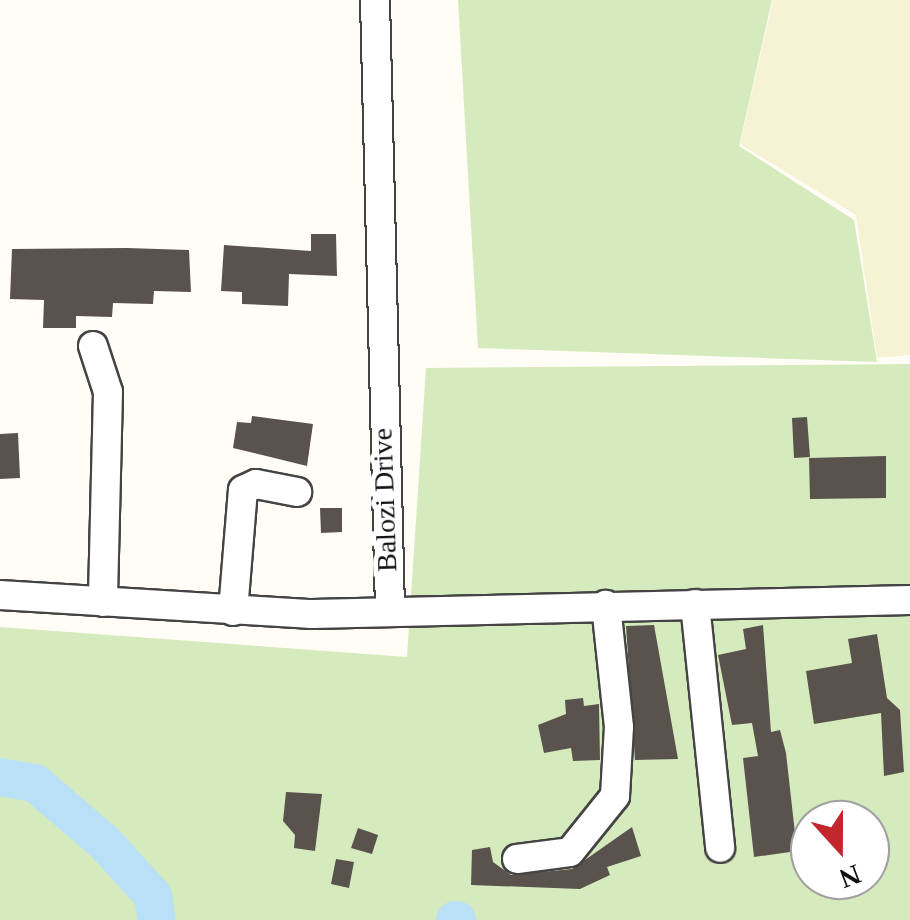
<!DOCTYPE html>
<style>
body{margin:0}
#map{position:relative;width:910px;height:920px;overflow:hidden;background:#fffdf5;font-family:Georgia,serif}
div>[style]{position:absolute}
.farmland>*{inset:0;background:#f6f3d4}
.green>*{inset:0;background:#d5ebbd}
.river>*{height:38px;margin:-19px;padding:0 19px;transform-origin:19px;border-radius:19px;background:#b9e0f7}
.building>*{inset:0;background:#5a524d}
.roads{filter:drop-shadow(2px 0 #444) drop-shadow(-2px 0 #444) drop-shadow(0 2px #444) drop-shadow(0 -2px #444)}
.minor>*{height:28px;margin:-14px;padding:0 14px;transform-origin:14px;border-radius:14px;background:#fff}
span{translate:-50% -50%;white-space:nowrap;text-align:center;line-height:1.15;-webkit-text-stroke:10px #fff;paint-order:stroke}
.street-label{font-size:28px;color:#111}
.north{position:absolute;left:790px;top:800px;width:100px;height:100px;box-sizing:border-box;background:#fff;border:2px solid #a0a0a0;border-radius:50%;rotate:159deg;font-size:28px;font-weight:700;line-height:40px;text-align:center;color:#111}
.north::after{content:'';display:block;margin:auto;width:35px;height:45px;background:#c4262e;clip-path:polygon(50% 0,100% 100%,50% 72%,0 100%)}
</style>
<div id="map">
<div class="farmland">
<div style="clip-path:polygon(773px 0,910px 0,910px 355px,877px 358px,856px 215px,740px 144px)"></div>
</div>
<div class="green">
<div style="clip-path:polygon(458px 0,772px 0,739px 146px,854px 220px,877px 362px,478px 348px)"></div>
<div style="clip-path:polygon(evenodd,910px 364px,910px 920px,0 920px,0 627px,407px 657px,426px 368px,910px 364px,810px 820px,870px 820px,870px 880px,810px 880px,810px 820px)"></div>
</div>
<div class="river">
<div style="left:0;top:777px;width:36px;rotate:10deg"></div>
<div style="left:35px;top:783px;width:92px;rotate:40.6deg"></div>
<div style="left:105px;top:843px;width:72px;rotate:47.8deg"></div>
<div style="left:153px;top:896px;width:24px;rotate:81deg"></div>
<div style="left:455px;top:920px;width:2px"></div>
</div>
<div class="building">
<div style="clip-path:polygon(311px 234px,336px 234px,337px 276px,289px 274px,288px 306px,242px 304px,242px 292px,221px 291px,224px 245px,311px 251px)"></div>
<div style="clip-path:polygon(127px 248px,189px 250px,191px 292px,154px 291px,153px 304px,113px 303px,112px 317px,76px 316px,76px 328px,43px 328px,44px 300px,10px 299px,12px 249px)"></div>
<div style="clip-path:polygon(252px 416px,313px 424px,307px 466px,233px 448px,237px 422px,251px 423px)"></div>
<div style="clip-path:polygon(807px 417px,810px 457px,794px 458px,792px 418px)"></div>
<div style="clip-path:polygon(18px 433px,20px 478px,0 479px,0 434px)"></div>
<div style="clip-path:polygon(886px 456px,886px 498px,810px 499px,809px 458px)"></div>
<div style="clip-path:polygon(320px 508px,342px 508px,342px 532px,321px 533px)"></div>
<div style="clip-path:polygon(654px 625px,678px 759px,635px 760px,626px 626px)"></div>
<div style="clip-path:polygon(763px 625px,771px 732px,780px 730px,786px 753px,797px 851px,754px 857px,743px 758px,758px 756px,752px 723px,732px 725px,718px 655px,746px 649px,743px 629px)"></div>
<div style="clip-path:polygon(877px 634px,887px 698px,900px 710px,904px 772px,884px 776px,881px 713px,814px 724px,806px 671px,852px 663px,848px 639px)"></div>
<div style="clip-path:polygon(583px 698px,584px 706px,599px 704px,600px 760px,573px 761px,571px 748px,544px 753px,538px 725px,566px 714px,565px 700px)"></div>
<div style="clip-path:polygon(286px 792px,322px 794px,315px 851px,294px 848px,295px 835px,283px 821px)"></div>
<div style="clip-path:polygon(632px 827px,641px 856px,607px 867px,610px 875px,580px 889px,471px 885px,472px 850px,490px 847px,493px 862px,511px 875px,572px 869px)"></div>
<div style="clip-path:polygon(358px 828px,378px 835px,372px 854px,351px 848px)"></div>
<div style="clip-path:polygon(336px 859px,354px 862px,349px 888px,331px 884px)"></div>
</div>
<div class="roads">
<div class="minor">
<div style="left:375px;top:0;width:609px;rotate:88.59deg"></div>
<div style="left:93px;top:346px;width:48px;rotate:71.9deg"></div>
<div style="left:108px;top:392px;width:210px;rotate:91.4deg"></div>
<div style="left:0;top:595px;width:313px;rotate:3.5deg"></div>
<div style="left:312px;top:614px;width:598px;rotate:-1.34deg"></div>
<div style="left:695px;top:604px;width:245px;rotate:84.1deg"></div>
<div style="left:233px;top:611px;width:121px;rotate:-85.3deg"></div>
<div style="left:243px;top:490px;width:14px;rotate:-25deg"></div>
<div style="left:256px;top:484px;width:42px;rotate:11deg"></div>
<div style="left:517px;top:859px;width:53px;rotate:-7.5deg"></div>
<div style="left:570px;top:852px;width:72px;rotate:-51.2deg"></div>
<div style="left:615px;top:796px;width:69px;rotate:-86.7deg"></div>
<div style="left:619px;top:727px;width:123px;rotate:-96.1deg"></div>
</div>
</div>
<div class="street-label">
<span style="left:385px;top:500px;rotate:-92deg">Balozi Drive</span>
</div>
<div class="north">N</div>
</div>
